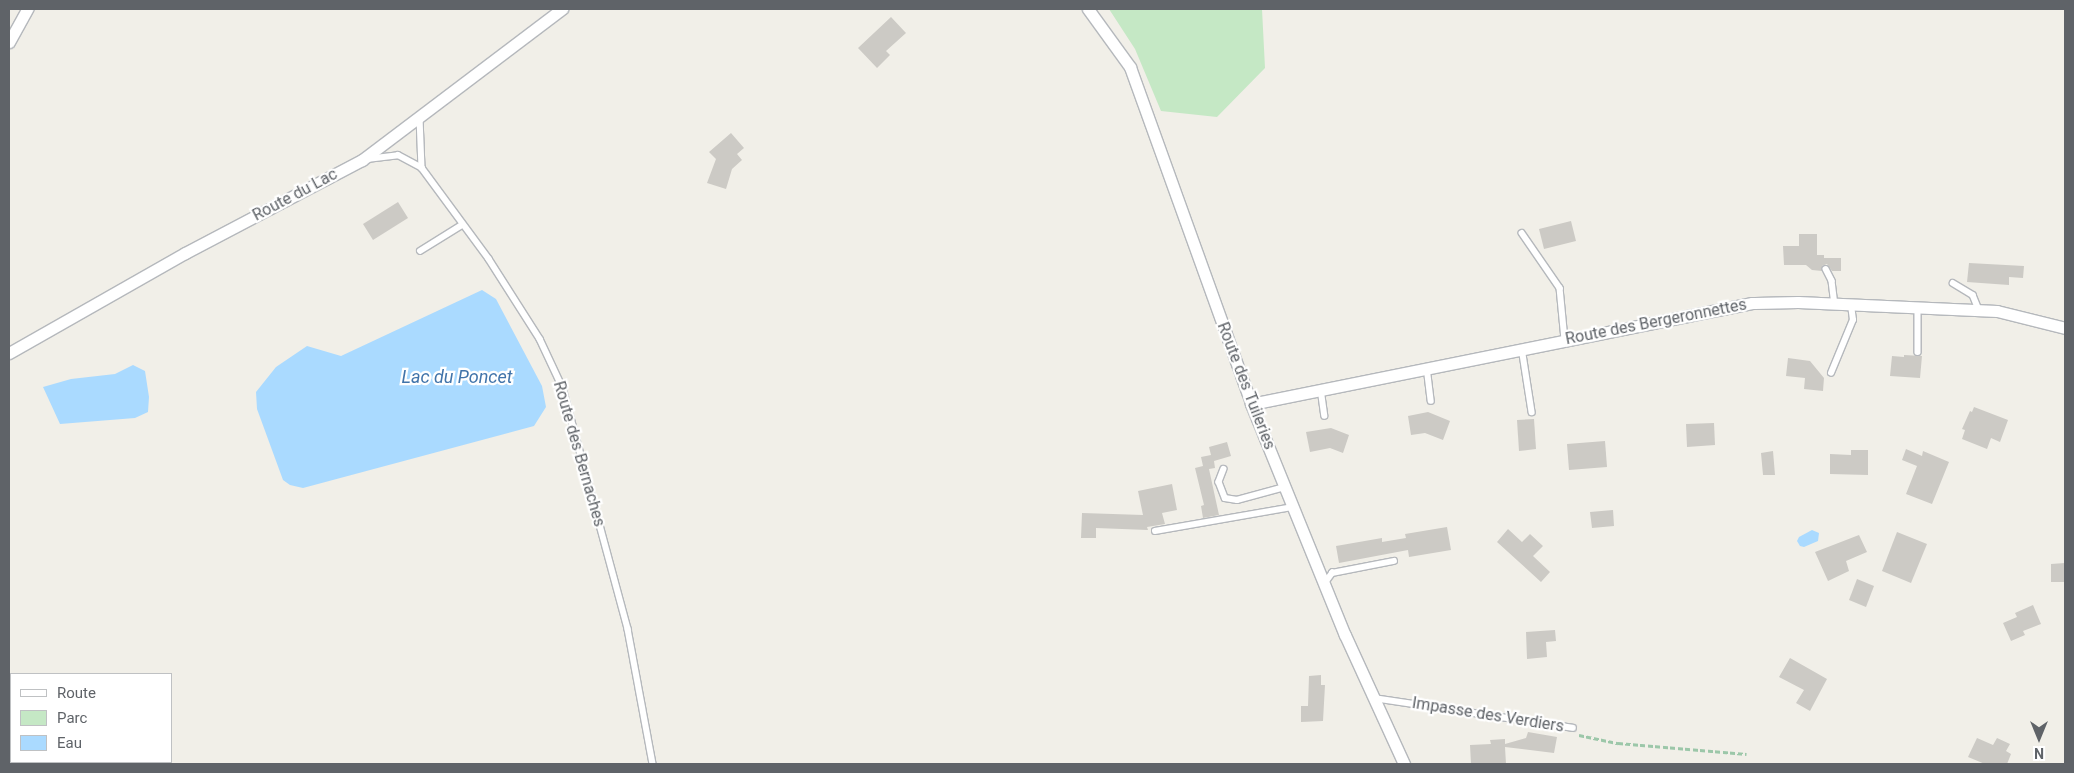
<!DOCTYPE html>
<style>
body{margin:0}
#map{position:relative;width:2074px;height:773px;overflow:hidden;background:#f1efe8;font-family:Roboto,sans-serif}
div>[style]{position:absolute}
.green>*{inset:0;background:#c5e8c5}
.water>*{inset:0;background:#aadaff}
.building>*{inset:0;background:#cccac5}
.path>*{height:2.5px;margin-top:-1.25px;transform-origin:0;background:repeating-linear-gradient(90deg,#9cc7a9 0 5px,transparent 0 7.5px)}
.roads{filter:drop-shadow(1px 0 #b5b8bc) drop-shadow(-1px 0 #b5b8bc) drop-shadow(0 1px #b5b8bc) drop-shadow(0 -1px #b5b8bc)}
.lane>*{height:5.5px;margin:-2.75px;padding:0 2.75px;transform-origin:2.75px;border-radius:2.75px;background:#fff}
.street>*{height:11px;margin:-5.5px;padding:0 5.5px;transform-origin:5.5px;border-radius:5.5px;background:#fff}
span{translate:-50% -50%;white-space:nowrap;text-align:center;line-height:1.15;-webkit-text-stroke:4.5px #fff;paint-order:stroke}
.street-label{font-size:16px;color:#5f6368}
.water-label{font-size:18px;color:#4174aa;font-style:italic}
.frame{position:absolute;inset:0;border:10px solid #5f6368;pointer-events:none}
.legend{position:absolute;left:10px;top:673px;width:162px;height:90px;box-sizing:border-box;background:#fff;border:1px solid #bfc1c3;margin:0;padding:6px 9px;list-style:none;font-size:15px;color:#5f6368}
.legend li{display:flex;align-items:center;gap:10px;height:25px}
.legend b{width:25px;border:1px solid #bfc1c3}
.north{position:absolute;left:2014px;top:713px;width:50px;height:50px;-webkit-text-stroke:4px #fff;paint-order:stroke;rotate:180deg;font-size:14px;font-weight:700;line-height:20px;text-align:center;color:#5f6368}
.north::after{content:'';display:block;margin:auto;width:18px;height:22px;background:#5f6368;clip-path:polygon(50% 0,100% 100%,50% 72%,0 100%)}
</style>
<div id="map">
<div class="green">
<div style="clip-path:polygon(1109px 9px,1262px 9px,1265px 68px,1217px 117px,1161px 111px,1135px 49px)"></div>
</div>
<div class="water">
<div style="clip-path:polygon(482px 290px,496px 299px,542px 386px,546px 407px,534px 426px,303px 488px,290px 485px,283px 480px,257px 409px,256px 392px,276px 367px,307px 346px,341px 356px)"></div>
<div style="clip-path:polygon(133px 365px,145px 371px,149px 397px,148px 412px,135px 418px,60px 424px,43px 387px,71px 379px,115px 374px)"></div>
<div style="clip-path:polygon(1812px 530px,1819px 533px,1818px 541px,1804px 547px,1800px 546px,1797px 541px,1799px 537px)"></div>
</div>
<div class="building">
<div style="clip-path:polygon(891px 17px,906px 33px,886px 51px,890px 55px,877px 68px,858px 48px)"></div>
<div style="clip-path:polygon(731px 133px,744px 148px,737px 154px,742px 160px,732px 169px,726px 189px,707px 183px,716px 159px,709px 152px)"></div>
<div style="clip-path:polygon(398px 202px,408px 218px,373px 240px,363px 224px)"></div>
<div style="clip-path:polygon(1571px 221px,1576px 241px,1544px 249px,1539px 229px)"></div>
<div style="clip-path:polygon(1799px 234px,1817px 234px,1817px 255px,1824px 255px,1824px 258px,1841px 258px,1841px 271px,1832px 271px,1827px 264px,1822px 266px,1822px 271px,1812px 270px,1806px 265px,1784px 265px,1783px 246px,1799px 246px)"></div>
<div style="clip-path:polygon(1969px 263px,2024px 266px,2023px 278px,2009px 277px,2009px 285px,1967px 282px)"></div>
<div style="clip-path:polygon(1904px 355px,1922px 356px,1920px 378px,1890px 376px,1892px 356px,1904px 357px)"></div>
<div style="clip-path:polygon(1788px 358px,1810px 361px,1824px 378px,1823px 391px,1804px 389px,1805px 378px,1786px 376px)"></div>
<div style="clip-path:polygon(1974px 407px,2008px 420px,2000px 442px,1991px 438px,1987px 449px,1962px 439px,1965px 430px,1962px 429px,1970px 411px,1972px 412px)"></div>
<div style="clip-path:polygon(1428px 412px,1450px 421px,1443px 440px,1425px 433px,1411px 435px,1408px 416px)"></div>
<div style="clip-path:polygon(1534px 419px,1536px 449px,1519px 451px,1517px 420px)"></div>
<div style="clip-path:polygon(1714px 423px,1715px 445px,1687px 447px,1686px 424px)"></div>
<div style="clip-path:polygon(1331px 428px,1349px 435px,1343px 453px,1330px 448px,1310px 452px,1306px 432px)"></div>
<div style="clip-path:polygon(1605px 441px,1607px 467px,1569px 470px,1567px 444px)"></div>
<div style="clip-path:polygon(1227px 442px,1231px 456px,1214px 461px,1215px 468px,1209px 469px,1219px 515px,1203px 518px,1201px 506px,1204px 505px,1195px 468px,1203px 466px,1201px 457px,1211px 455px,1209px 447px)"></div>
<div style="clip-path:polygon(1906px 449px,1922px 456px,1923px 451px,1949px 462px,1932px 504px,1906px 494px,1917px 466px,1902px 460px)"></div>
<div style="clip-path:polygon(1851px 450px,1868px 450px,1868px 475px,1830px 474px,1830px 454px,1851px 455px)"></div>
<div style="clip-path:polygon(1773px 451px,1775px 475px,1763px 475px,1761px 453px)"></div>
<div style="clip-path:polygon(1172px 484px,1177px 510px,1162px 513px,1165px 524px,1147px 527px,1148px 530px,1096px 528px,1096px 538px,1081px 538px,1082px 513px,1143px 515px,1138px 491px)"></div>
<div style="clip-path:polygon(1613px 510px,1614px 526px,1592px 528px,1590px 512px)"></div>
<div style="clip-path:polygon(1447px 527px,1451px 550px,1409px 557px,1408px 550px,1339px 563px,1336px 546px,1382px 538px,1382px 542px,1406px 538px,1405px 534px)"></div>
<div style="clip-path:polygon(1508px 529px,1522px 542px,1530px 534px,1543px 546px,1533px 556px,1550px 572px,1541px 582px,1497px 542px)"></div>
<div style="clip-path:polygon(1897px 532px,1927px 544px,1911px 583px,1882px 571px)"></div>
<div style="clip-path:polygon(1859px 535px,1867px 552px,1846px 561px,1849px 571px,1828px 581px,1815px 552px)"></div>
<div style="clip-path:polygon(2065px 563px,2065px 582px,2051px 582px,2051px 564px)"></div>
<div style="clip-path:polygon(1857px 579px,1874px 586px,1866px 607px,1849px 600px)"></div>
<div style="clip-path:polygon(2033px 605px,2041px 624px,2023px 631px,2025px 635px,2011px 641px,2003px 623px,2017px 617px,2015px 613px)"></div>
<div style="clip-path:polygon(1555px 630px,1556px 641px,1546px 642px,1547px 657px,1527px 659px,1526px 632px)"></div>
<div style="clip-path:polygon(1790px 658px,1827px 679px,1810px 711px,1796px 703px,1804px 690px,1779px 677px)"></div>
<div style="clip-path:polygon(1321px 675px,1321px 685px,1325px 685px,1323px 721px,1301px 722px,1301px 706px,1308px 706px,1309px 676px)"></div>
<div style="clip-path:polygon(1528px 732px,1557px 737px,1554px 753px,1505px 747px,1506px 764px,1471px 764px,1470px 745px,1491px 744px,1490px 740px,1505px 739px,1505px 744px,1526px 738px)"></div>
<div style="clip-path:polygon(1977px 738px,1993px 745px,1997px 738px,2010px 744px,2006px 751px,2011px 754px,2007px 764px,1985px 764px,1968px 757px)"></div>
</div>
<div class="path">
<div style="left:1579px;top:735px;width:40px;rotate:12deg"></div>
<div style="left:1618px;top:743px;width:129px;rotate:4.9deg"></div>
</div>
<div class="roads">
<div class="lane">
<div style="left:420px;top:118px;width:50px;rotate:87.7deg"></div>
<div style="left:422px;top:168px;width:113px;rotate:53.6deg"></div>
<div style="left:489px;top:259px;width:95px;rotate:57.5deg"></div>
<div style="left:540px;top:339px;width:54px;rotate:64.9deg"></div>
<div style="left:563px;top:388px;width:250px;rotate:74.9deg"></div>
<div style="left:628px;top:629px;width:137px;rotate:79.5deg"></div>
<div style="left:367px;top:159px;width:31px;rotate:-7deg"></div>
<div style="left:398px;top:155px;width:27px;rotate:28deg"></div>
<div style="left:1522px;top:233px;width:67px;rotate:55.4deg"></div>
<div style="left:1560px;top:288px;width:52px;rotate:84.5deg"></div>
<div style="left:420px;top:251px;width:49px;rotate:-31.8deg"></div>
<div style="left:1826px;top:269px;width:13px;rotate:63deg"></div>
<div style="left:1832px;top:281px;width:23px;rotate:83deg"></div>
<div style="left:1953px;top:283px;width:23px;rotate:31deg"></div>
<div style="left:1973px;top:295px;width:16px;rotate:68deg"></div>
<div style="left:1918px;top:307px;width:45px;rotate:90deg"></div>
<div style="left:1522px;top:348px;width:65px;rotate:81.1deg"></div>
<div style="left:1427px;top:367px;width:34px;rotate:83deg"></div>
<div style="left:1831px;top:373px;width:57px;rotate:-67.5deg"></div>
<div style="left:1853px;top:320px;width:15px;rotate:-98deg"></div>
<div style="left:1321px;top:389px;width:27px;rotate:82deg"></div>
<div style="left:1224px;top:469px;width:14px;rotate:111deg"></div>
<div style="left:1219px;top:482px;width:17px;rotate:69deg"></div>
<div style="left:1225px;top:498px;width:12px;rotate:9deg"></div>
<div style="left:1237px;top:500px;width:50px;rotate:-15.2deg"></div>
<div style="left:1155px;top:531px;width:140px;rotate:-9.9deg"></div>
<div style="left:1324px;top:584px;width:14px;rotate:-54deg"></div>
<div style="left:1332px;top:573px;width:63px;rotate:-11deg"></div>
<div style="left:1373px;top:698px;width:202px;rotate:8.5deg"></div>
</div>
<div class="street">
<div style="left:1088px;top:9px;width:72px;rotate:54.1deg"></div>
<div style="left:1130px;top:67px;width:358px;rotate:70.2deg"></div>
<div style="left:1251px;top:404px;width:249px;rotate:67.9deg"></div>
<div style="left:1345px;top:635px;width:142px;rotate:65.4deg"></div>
<div style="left:9px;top:42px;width:38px;rotate:-61deg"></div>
<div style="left:9px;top:353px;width:202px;rotate:-29.6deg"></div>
<div style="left:185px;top:253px;width:200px;rotate:-27.7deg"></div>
<div style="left:362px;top:160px;width:251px;rotate:-37.1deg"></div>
<div style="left:1251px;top:404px;width:511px;rotate:-11.4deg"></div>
<div style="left:1752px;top:303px;width:46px;rotate:-1.2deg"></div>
<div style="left:1798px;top:302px;width:199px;rotate:2.6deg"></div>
<div style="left:1997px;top:311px;width:70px;rotate:14deg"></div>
</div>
</div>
<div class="street-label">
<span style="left:295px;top:195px;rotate:-28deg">Route du Lac</span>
<span style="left:1656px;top:322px;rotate:-11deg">Route des Bergeronnettes</span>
<span style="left:1246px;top:386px;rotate:69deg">Route des Tuileries</span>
<span style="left:579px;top:454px;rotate:74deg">Route des Bernaches</span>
<span style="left:1488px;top:715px;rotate:9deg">Impasse des Verdiers</span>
</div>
<div class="water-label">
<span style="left:457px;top:377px">Lac du Poncet</span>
</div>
<div class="frame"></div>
<ul class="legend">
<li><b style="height:6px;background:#fff"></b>Route</li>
<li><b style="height:14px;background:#c5e8c5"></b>Parc</li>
<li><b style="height:14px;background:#aadaff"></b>Eau</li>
</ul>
<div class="north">N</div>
</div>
